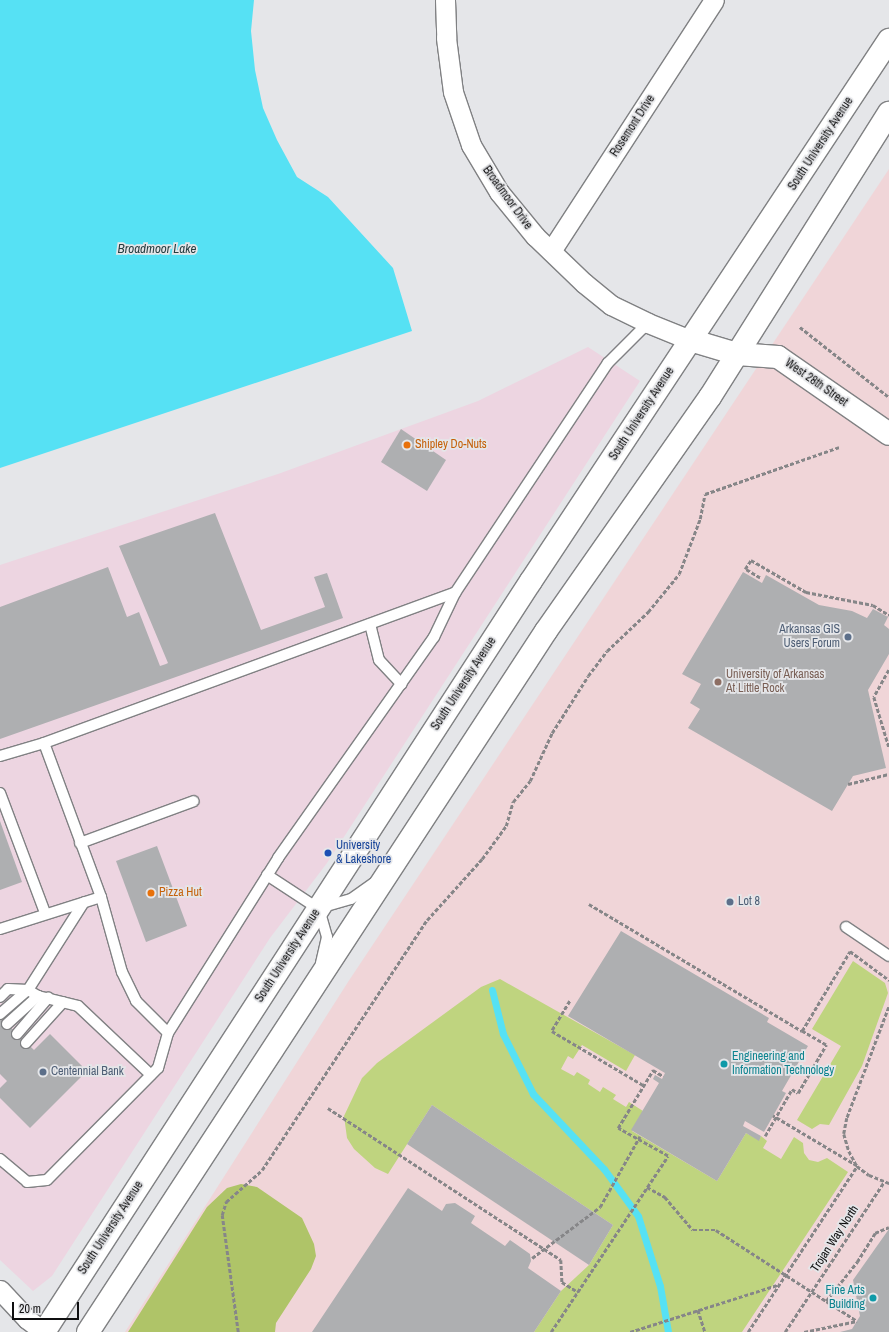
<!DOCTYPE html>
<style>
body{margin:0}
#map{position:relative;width:889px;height:1332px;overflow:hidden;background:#e5e6e9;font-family:"Archivo Narrow",sans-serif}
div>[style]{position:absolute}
.commercial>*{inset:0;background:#edd5e1}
.education>*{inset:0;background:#f0d5d8}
.green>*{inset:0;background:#bfd47f}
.forest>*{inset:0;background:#afc468}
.water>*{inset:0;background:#56e1f4}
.stream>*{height:7px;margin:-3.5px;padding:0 3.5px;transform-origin:3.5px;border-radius:3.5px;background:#56e1f4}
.building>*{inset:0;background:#aeafb1}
.path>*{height:2.5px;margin-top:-1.25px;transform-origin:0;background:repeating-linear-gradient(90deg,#868688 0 4px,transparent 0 6px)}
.roads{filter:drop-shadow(1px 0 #808183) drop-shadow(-1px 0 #808183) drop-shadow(0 1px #808183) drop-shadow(0 -1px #808183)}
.lane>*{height:10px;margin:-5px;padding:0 5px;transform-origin:5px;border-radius:5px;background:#fff}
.street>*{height:19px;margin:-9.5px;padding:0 9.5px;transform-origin:9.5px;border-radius:9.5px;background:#fff}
.secondary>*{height:22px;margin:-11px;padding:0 11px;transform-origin:11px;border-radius:11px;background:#fff}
.path-bridge>*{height:2.5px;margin-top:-1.25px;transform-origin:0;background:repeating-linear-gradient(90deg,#868688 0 4px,transparent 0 6px)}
.dots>*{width:11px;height:11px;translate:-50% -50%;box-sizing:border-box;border:2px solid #e5e6e9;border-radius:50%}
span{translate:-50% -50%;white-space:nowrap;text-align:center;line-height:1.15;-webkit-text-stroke:3.5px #e5e6e9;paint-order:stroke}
.street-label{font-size:12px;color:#0f0f10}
.food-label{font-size:12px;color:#c56008}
.left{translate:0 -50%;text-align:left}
.service-label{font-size:12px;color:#4e5e75}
.right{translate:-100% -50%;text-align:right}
.education-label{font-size:12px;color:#785e54}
.transit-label{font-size:12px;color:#164399}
.culture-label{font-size:12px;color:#0d838f}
.water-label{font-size:13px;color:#253d40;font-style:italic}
.scale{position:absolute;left:12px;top:1302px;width:67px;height:18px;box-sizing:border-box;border:2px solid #0f0f10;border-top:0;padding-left:5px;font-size:12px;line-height:14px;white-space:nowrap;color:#0f0f10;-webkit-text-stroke:3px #e5e6e9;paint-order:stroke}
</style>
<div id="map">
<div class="commercial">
<div style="clip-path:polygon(588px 347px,640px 381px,327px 863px,270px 938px,52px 1276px,33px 1291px,0 1260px,0 565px,278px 474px,478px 401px)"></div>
</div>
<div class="education">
<div style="clip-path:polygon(889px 169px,889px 1332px,125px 1332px,348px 982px)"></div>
</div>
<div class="green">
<div style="clip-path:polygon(853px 961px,885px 983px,888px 993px,862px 1066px,829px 1125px,820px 1124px,812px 1129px,797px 1120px,841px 1046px,812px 1029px)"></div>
<div style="clip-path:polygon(500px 979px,635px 1055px,626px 1071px,582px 1045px,573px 1059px,568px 1056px,561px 1069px,574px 1076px,577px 1072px,590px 1080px,588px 1084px,600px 1092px,603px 1087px,616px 1095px,613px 1099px,626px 1107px,629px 1102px,643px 1111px,632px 1131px,717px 1181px,746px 1133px,759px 1140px,761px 1136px,767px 1141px,763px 1148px,781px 1159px,794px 1137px,803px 1143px,804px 1153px,809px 1160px,818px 1162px,827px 1158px,848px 1172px,742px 1332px,534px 1332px,561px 1291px,589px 1265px,613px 1225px,432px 1105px,388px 1174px,375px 1168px,354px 1149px,347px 1138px,344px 1116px,362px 1078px,377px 1063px,481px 987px)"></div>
</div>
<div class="forest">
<div style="clip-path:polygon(241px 1184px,257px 1187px,302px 1218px,314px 1244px,316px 1256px,311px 1269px,276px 1323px,275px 1332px,128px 1332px,207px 1207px,227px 1188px)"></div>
</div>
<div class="water">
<div style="clip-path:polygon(0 0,254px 0,251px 31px,255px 70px,263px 108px,277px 140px,297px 177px,328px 197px,393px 268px,412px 331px,0 468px)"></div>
</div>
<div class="stream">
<div style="left:492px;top:990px;width:45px;rotate:76deg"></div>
<div style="left:503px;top:1034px;width:67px;rotate:63.4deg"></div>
<div style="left:533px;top:1094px;width:103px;rotate:46.6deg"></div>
<div style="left:604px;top:1169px;width:58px;rotate:54.1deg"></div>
<div style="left:638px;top:1216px;width:73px;rotate:72.6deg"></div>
<div style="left:660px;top:1286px;width:47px;rotate:80.1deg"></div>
</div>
<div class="building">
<div style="clip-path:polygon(401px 429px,446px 460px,427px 491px,381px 462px)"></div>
<div style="clip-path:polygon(215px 513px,261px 630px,325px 607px,314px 577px,327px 573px,343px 618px,0 739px,0 607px,108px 567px,127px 617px,139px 612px,160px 666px,166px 664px,168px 663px,119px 546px)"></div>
<div style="clip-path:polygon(743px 572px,762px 583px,766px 575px,819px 605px,852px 611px,867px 618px,873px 609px,888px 617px,884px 625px,889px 629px,889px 654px,868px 690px,886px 768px,853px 776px,832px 811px,688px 728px,700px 709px,690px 703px,701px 684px,682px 674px)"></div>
<div style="clip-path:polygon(0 821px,22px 882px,0 890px)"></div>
<div style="clip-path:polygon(157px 846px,187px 926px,146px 942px,116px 861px)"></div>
<div style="clip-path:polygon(621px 931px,769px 1018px,767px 1022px,808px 1046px,782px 1091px,786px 1093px,764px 1132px,745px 1121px,743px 1126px,761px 1136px,759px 1141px,746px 1133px,717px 1181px,631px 1130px,659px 1083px,653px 1079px,655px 1075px,662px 1079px,665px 1073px,568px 1016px)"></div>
<div style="clip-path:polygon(0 1017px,34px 1050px,50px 1034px,87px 1071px,30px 1128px,0 1098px,0 1088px,7px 1081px,0 1074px)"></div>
<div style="clip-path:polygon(432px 1105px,613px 1225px,589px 1265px,407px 1144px)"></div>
<div style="clip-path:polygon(408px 1188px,442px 1211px,446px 1204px,455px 1203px,475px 1216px,471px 1223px,505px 1246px,510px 1240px,530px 1254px,531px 1261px,528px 1268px,561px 1291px,534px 1332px,312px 1332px)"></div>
<div style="clip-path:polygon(889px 1229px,889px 1332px,840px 1332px,852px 1329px,860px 1316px,853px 1280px)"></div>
</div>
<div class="path">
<div style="left:800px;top:327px;width:113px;rotate:38.2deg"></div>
<div style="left:760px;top:578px;width:17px;rotate:-149deg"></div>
<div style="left:745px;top:569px;width:11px;rotate:-56deg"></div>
<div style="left:751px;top:560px;width:64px;rotate:30.2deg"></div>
<div style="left:806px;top:592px;width:68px;rotate:11deg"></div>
<div style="left:873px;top:605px;width:19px;rotate:32deg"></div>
<div style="left:889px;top:670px;width:31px;rotate:119deg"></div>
<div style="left:874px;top:697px;width:52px;rotate:73.3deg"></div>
<div style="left:848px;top:784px;width:42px;rotate:-13.7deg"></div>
<div style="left:589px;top:904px;width:248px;rotate:30.8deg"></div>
<div style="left:802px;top:1031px;width:93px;rotate:-59deg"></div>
<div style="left:850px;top:951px;width:49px;rotate:36.6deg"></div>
<div style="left:570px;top:1001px;width:35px;rotate:121deg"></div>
<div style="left:552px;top:1031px;width:106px;rotate:30.7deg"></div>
<div style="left:889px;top:1007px;width:119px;rotate:110.7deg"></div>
<div style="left:847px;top:1118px;width:16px;rotate:101deg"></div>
<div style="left:844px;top:1134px;width:18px;rotate:74deg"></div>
<div style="left:849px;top:1151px;width:17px;rotate:62deg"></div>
<div style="left:857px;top:1166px;width:15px;rotate:37deg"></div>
<div style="left:869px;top:1175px;width:22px;rotate:22deg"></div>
<div style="left:328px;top:1108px;width:278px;rotate:33.1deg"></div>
<div style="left:561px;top:1260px;width:22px;rotate:87deg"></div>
<div style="left:562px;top:1282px;width:19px;rotate:32deg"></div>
<div style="left:765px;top:1136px;width:54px;rotate:-60.1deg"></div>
<div style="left:792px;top:1089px;width:7px;rotate:34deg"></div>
<div style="left:798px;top:1093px;width:56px;rotate:-59.7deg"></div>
<div style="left:826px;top:1045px;width:28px;rotate:-150deg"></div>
<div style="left:647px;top:1187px;width:21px;rotate:29deg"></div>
<div style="left:665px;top:1197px;width:43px;rotate:49.7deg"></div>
<div style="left:693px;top:1230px;width:23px"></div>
<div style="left:716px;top:1230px;width:168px;rotate:32.8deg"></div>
<div style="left:826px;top:1301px;width:50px;rotate:-51.5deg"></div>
<div style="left:857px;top:1262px;width:34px;rotate:-58deg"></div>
<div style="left:875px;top:1233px;width:15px;rotate:-23deg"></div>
<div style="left:698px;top:1310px;width:23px;rotate:72deg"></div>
<div style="left:238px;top:1332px;width:118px;rotate:-97.8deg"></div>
<div style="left:222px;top:1215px;width:14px;rotate:-73deg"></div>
<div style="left:226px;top:1202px;width:48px;rotate:-41.6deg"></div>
<div style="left:262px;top:1170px;width:300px;rotate:-56.6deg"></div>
<div style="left:427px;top:920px;width:82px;rotate:-48deg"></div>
<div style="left:482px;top:859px;width:41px;rotate:-54deg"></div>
<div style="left:506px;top:826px;width:25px;rotate:-74deg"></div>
<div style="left:513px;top:802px;width:27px;rotate:-51deg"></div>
<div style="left:530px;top:781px;width:53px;rotate:-65.4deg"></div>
<div style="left:552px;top:733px;width:67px;rotate:-57.7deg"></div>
<div style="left:588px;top:676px;width:31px;rotate:-53deg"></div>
<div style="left:607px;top:651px;width:57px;rotate:-43.6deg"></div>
<div style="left:648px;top:612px;width:49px;rotate:-50.8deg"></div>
<div style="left:679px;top:574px;width:59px;rotate:-69.1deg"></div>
<div style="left:700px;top:519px;width:25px;rotate:-79deg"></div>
<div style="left:705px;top:494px;width:142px;rotate:-19.3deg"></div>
<div style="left:551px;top:1332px;width:211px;rotate:-56.4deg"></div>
<div style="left:668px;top:1156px;width:57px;rotate:-150.8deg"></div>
<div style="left:618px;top:1128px;width:68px;rotate:-58.9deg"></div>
<div style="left:653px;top:1070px;width:12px;rotate:31deg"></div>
<div style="left:630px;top:1332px;width:157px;rotate:-17.7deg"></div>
<div style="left:748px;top:1332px;width:199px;rotate:-56.7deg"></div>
<div style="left:857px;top:1166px;width:98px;rotate:-149.2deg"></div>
<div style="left:785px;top:1332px;width:180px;rotate:-56.6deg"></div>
<div style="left:804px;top:1332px;width:54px;rotate:-11.7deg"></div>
</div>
<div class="roads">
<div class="lane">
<div style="left:370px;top:624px;width:37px;rotate:76deg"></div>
<div style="left:379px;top:660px;width:33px;rotate:47deg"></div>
<div style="left:0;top:756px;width:46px;rotate:-16.5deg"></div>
<div style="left:0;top:793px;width:128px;rotate:69.4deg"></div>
<div style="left:80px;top:843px;width:121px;rotate:-20.2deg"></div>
<div style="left:267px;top:875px;width:62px;rotate:33.2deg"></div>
<div style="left:319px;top:909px;width:29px;rotate:74deg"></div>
<div style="left:327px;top:937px;width:27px;rotate:103deg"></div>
<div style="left:101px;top:897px;width:78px;rotate:74.4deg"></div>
<div style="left:122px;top:972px;width:32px;rotate:64deg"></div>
<div style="left:136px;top:1001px;width:45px;rotate:45deg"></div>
<div style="left:168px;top:1033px;width:207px;rotate:-57.8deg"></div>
<div style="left:278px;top:858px;width:271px;rotate:-54.8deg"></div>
<div style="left:434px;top:637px;width:49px;rotate:-64.5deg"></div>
<div style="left:323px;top:907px;width:29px;rotate:-16deg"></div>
<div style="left:351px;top:899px;width:28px;rotate:-35deg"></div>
<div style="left:846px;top:927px;width:52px;rotate:34deg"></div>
<div style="left:0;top:929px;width:106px;rotate:-17.6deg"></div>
<div style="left:101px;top:897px;width:164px;rotate:-110.3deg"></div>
<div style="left:44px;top:743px;width:438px;rotate:-20.1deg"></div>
<div style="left:455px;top:593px;width:276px;rotate:-56.4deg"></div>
<div style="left:608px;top:363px;width:57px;rotate:-45deg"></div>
<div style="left:0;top:997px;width:11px;rotate:-45deg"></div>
<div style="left:8px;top:989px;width:20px;rotate:3deg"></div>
<div style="left:28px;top:990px;width:104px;rotate:-57.5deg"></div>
<div style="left:0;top:1014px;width:37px;rotate:-41deg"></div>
<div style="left:28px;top:990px;width:12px;rotate:31deg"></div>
<div style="left:38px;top:996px;width:41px;rotate:14deg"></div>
<div style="left:78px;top:1006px;width:100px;rotate:43.4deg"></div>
<div style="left:7px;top:1024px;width:42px;rotate:-42.1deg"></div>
<div style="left:17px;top:1034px;width:48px;rotate:-49.3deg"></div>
<div style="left:26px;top:1043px;width:55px;rotate:-47.9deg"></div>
<div style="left:0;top:1159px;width:35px;rotate:40deg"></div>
<div style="left:27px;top:1182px;width:20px;rotate:-6deg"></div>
<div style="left:47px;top:1180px;width:158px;rotate:-45.3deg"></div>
<div style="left:158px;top:1068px;width:36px;rotate:-74deg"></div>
</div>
<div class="street">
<div style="left:445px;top:0;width:38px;rotate:88deg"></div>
<div style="left:446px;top:38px;width:54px;rotate:82.6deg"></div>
<div style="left:453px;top:92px;width:56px;rotate:71.2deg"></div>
<div style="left:471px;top:145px;width:55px;rotate:59.2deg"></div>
<div style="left:499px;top:192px;width:57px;rotate:50.7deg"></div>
<div style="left:535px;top:236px;width:68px;rotate:43.8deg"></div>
<div style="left:584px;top:283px;width:35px;rotate:39deg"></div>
<div style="left:611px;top:305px;width:41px;rotate:25.9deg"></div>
<div style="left:648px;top:323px;width:45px;rotate:22deg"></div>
<div style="left:551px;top:251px;width:299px;rotate:-57deg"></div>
<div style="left:0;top:1290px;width:40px;rotate:47deg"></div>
<div style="left:27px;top:1319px;width:21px;rotate:37deg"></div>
</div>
<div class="secondary">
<div style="left:690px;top:340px;width:49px;rotate:16.6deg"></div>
<div style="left:737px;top:354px;width:41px;rotate:4.2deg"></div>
<div style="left:778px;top:357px;width:135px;rotate:34.7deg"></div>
<div style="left:44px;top:1332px;width:895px;rotate:-57.04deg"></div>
<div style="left:531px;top:581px;width:649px;rotate:-56.51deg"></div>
<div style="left:88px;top:1332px;width:837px;rotate:-56.84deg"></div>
<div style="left:546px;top:631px;width:286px;rotate:-55deg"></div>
<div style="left:710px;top:397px;width:336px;rotate:-57.8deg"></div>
</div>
</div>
<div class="path-bridge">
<div style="left:532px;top:1258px;width:85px;rotate:-36.9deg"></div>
<div style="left:600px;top:1207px;width:81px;rotate:-60.6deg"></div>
</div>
<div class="dots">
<div style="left:407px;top:445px;background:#e8710a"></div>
<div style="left:848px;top:637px;background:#5c6f8a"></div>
<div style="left:718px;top:682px;background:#8d6e63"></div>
<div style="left:328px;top:853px;background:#1a4fb4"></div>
<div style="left:151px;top:893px;background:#e8710a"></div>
<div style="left:730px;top:902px;background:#5c6f8a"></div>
<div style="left:724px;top:1064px;background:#0f9aa8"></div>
<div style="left:43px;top:1072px;background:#5c6f8a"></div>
<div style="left:873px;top:1298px;background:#0f9aa8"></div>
</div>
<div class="street-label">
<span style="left:633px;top:126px;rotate:-57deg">Rosemont Drive</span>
<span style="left:821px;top:144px;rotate:-57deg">South University Avenue</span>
<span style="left:507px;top:198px;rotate:54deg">Broadmoor Drive</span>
<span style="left:816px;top:383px;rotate:35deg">West 28th Street</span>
<span style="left:642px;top:414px;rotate:-57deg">South University Avenue</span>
<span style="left:464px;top:684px;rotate:-57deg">South University Avenue</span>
<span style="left:288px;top:956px;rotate:-57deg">South University Avenue</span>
<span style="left:111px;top:1228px;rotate:-57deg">South University Avenue</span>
<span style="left:835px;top:1239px;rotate:-57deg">Trojan Way North</span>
</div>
<div class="food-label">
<span class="left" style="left:415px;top:445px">Shipley Do-Nuts</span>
<span class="left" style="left:159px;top:893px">Pizza Hut</span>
</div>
<div class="service-label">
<span class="right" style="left:840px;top:637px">Arkansas GIS<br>Users Forum</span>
<span class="left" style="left:738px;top:902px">Lot 8</span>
<span class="left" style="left:51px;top:1072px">Centennial Bank</span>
</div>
<div class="education-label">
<span class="left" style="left:726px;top:682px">University of Arkansas<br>At Little Rock</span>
</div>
<div class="transit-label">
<span class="left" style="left:336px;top:853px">University<br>&amp; Lakeshore</span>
</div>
<div class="culture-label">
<span class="left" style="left:732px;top:1064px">Engineering and<br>Information Technology</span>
<span class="right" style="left:865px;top:1298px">Fine Arts<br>Building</span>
</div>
<div class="water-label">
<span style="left:157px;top:249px">Broadmoor Lake</span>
</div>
<div class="scale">20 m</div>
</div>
